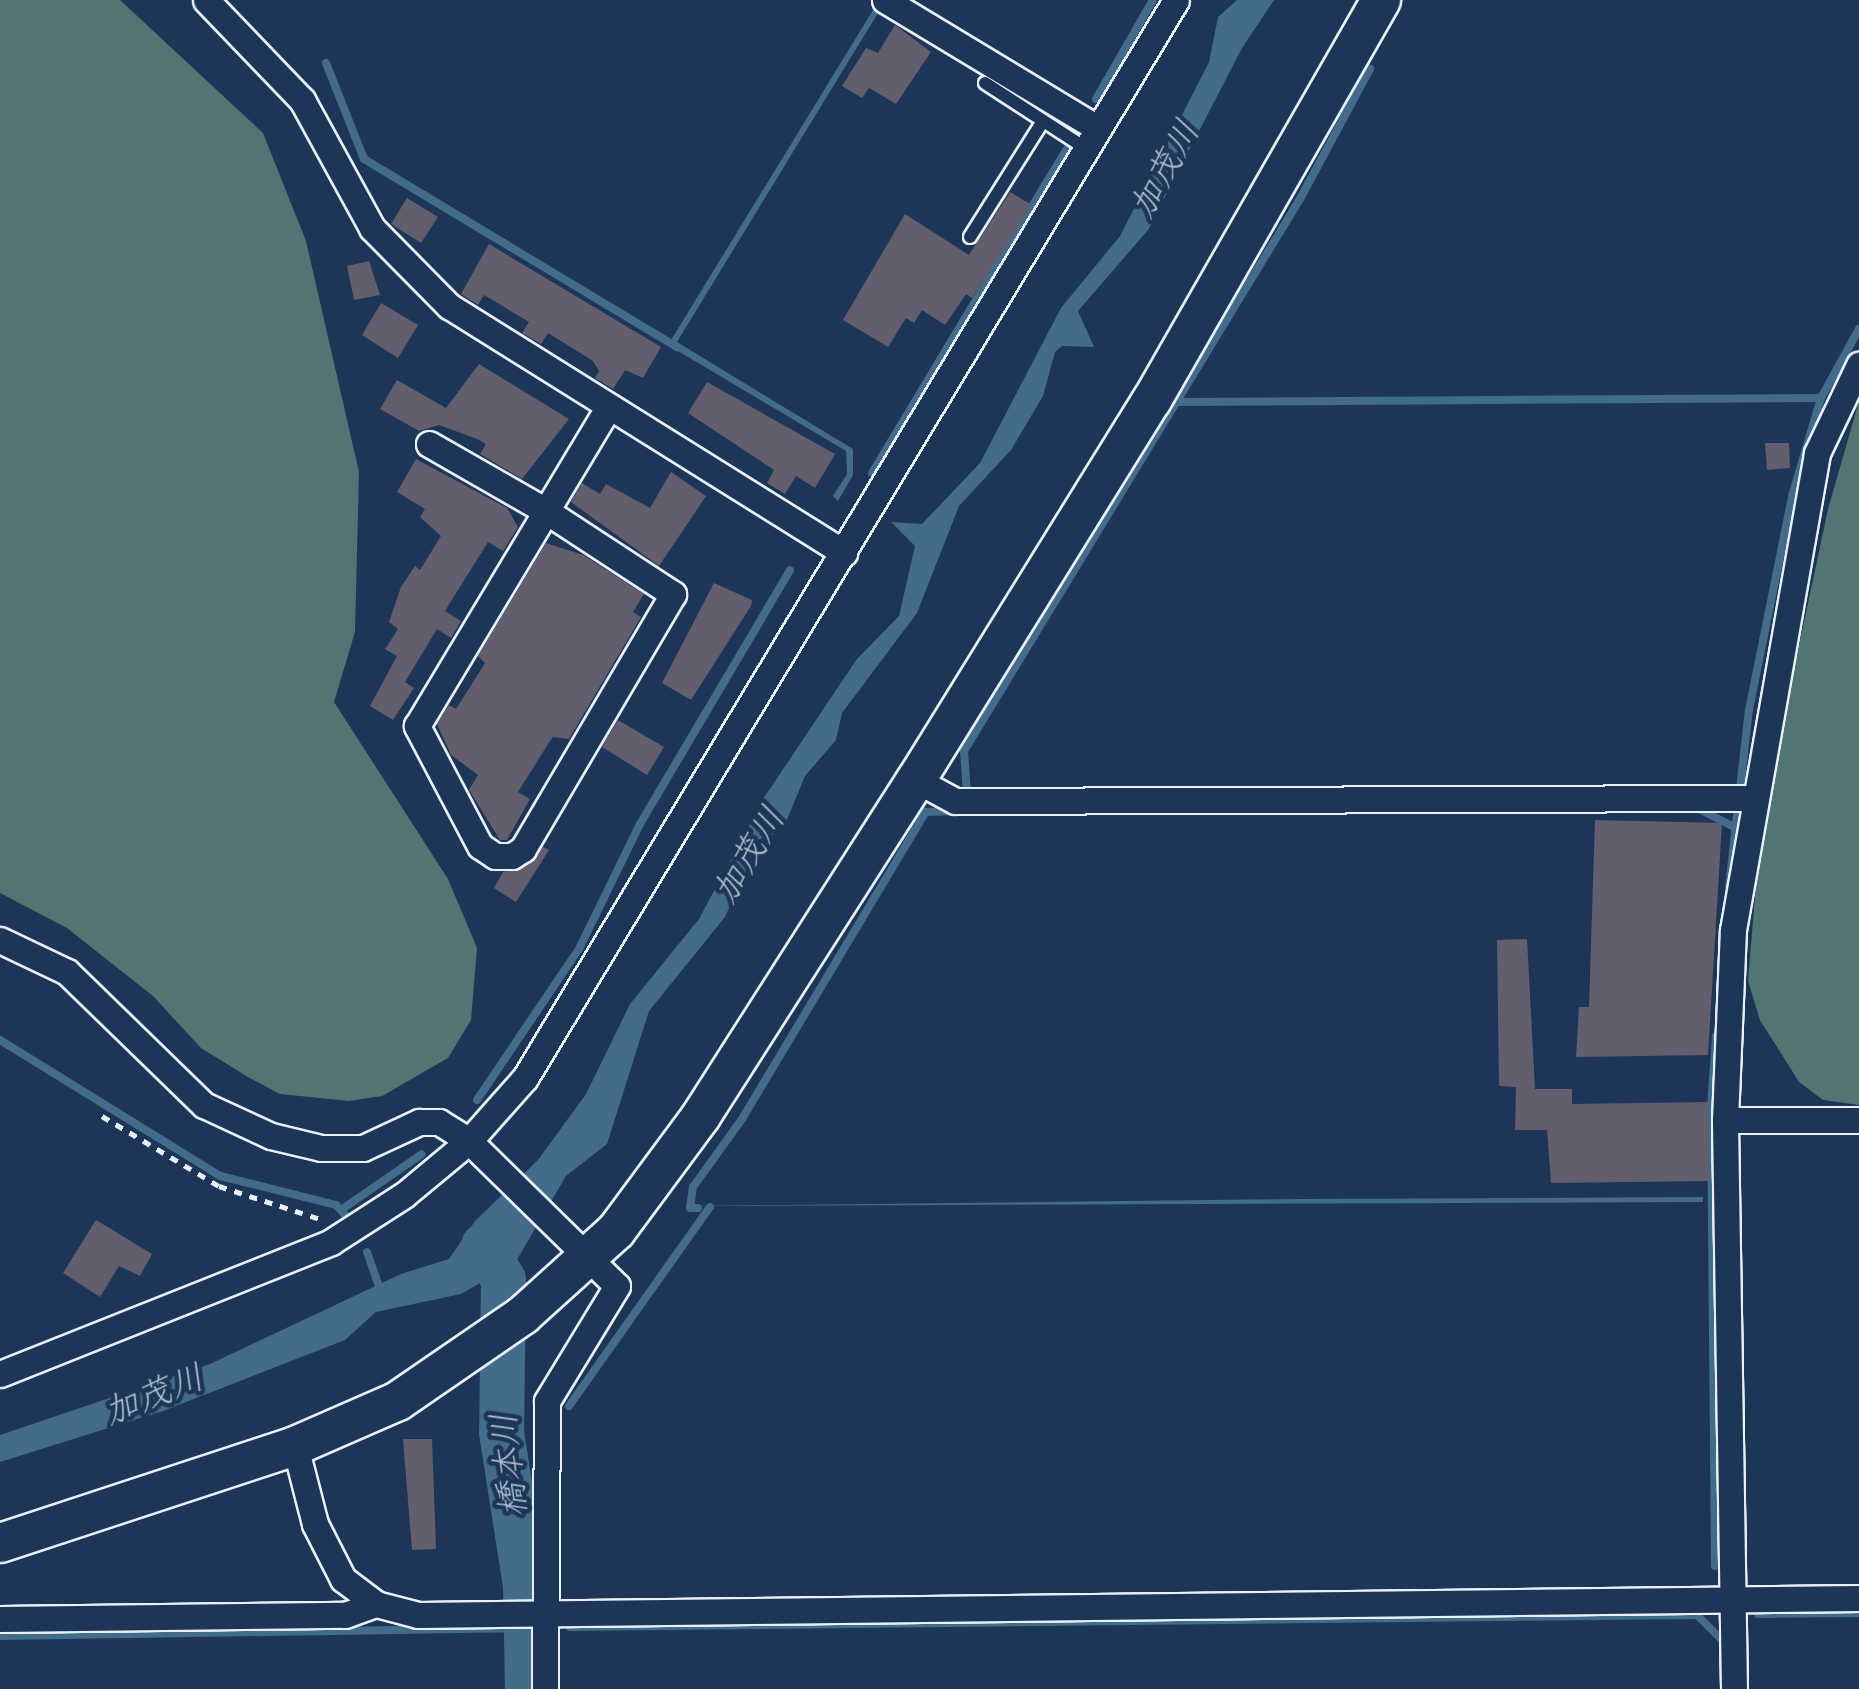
<!DOCTYPE html>
<meta charset="utf-8">
<style>
body{margin:0}
#map{position:relative;width:1859px;height:1689px;overflow:hidden;background:#1d3557;font-family:"Comic Neue","Klee One",sans-serif}
div>[style]{position:absolute}
.green>*{inset:0;background:#537473}
.water>*{inset:0;background:#436b8a}
.stream>*{height:8px;margin:-4px;padding:0 4px;transform-origin:4px;border-radius:4px;background:#436b8a}
.river>*{height:45px;margin:-22.5px;padding:0 22.5px;transform-origin:22.5px;border-radius:22.5px;background:#436b8a}
.building>*{inset:0;background:#625e6e}
.path>*{height:5px;margin-top:-2.5px;transform-origin:0;background:repeating-linear-gradient(90deg,#e8f1f8 0 8px,transparent 0 16px)}
.roads{filter:drop-shadow(2px 0 #e8f1f8) drop-shadow(-2px 0 #e8f1f8) drop-shadow(0 2px #e8f1f8) drop-shadow(0 -2px #e8f1f8)}
.lane>*{height:12px;margin:-6px;padding:0 6px;transform-origin:6px;border-radius:6px;background:#1d3557}
.street>*{height:25px;margin:-12.5px;padding:0 12.5px;transform-origin:12.5px;border-radius:12.5px;background:#1d3557}
.secondary>*{height:38px;margin:-19px;padding:0 19px;transform-origin:19px;border-radius:19px;background:#1d3557}
span{translate:-50% -50%;white-space:nowrap;text-align:center;line-height:1.15;-webkit-text-stroke:9px #1d3557;paint-order:stroke}
.water-label{font-size:35px;color:#aec2d2;font-style:italic}
</style>
<div id="map">
<div class="green">
<div style="clip-path:polygon(0 0,120px 0,263px 133px,306px 241px,359px 472px,355px 632px,334px 702px,448px 879px,477px 948px,471px 1020px,448px 1058px,382px 1096px,349px 1101px,280px 1094px,248px 1077px,201px 1048px,153px 996px,67px 928px,0 893px)"></div>
<div style="clip-path:polygon(1859px 401px,1859px 1105px,1823px 1100px,1799px 1082px,1760px 1020px,1748px 981px,1761px 825px,1828px 509px)"></div>
</div>
<div class="water">
<div style="clip-path:polygon(1237px 0,1274px 0,1242px 48px,1148px 230px,1078px 311px,1094px 347px,1062px 346px,1055px 352px,1043px 396px,1011px 450px,959px 506px,917px 613px,842px 713px,836px 740px,805px 776px,786px 822px,754px 852px,725px 917px,649px 1011px,607px 1144px,566px 1176px,515px 1263px,461px 1294px,376px 1312px,345px 1340px,163px 1411px,0 1462px,0 1435px,210px 1364px,401px 1274px,449px 1259px,475px 1221px,538px 1160px,586px 1094px,630px 1004px,699px 919px,765px 796px,857px 659px,899px 616px,915px 546px,891px 522px,922px 524px,980px 463px,1061px 308px,1120px 236px,1209px 62px,1218px 17px)"></div>
<div style="clip-path:polygon(873px 10px,878px 13px,677px 342px,853px 449px,853px 475px,838px 501px,833px 496px,847px 474px,846px 451px,668px 345px)"></div>
<div style="clip-path:polygon(1703px 1197px,1703px 1202px,686px 1206px,1303px 1199px)"></div>
</div>
<div class="stream">
<div style="left:326px;top:63px;width:103px;rotate:68.4deg"></div>
<div style="left:364px;top:159px;width:366px;rotate:31deg"></div>
<div style="left:1096px;top:99px;width:114px;rotate:-60.1deg"></div>
<div style="left:1177px;top:402px;width:644px;rotate:-0.36deg"></div>
<div style="left:872px;top:473px;width:378px;rotate:-59deg"></div>
<div style="left:967px;top:794px;width:43px;rotate:-94deg"></div>
<div style="left:964px;top:751px;width:646px;rotate:-58.67deg"></div>
<div style="left:1300px;top:199px;width:148px;rotate:-61.7deg"></div>
<div style="left:1699px;top:809px;width:39px;rotate:27deg"></div>
<div style="left:1729px;top:887px;width:178px;rotate:-83.6deg"></div>
<div style="left:1749px;top:710px;width:218px;rotate:-78.6deg"></div>
<div style="left:1792px;top:496px;width:102px;rotate:-73.5deg"></div>
<div style="left:1821px;top:398px;width:79px;rotate:-61.2deg"></div>
<div style="left:0;top:1040px;width:259px;rotate:31.7deg"></div>
<div style="left:220px;top:1176px;width:120px;rotate:14deg"></div>
<div style="left:336px;top:1205px;width:16px;rotate:47deg"></div>
<div style="left:477px;top:1100px;width:182px;rotate:-56deg"></div>
<div style="left:579px;top:949px;width:139px;rotate:-64deg"></div>
<div style="left:640px;top:824px;width:295px;rotate:-59.4deg"></div>
<div style="left:698px;top:1208px;width:8px;rotate:180deg"></div>
<div style="left:690px;top:1208px;width:21px;rotate:-82deg"></div>
<div style="left:693px;top:1187px;width:84px;rotate:-54.2deg"></div>
<div style="left:742px;top:1119px;width:358px;rotate:-59.1deg"></div>
<div style="left:926px;top:812px;width:30px;rotate:-2deg"></div>
<div style="left:341px;top:1210px;width:98px;rotate:-34.7deg"></div>
<div style="left:367px;top:1252px;width:46px;rotate:70.8deg"></div>
<div style="left:569px;top:1406px;width:244px;rotate:-54.7deg"></div>
<div style="left:1715px;top:1566px;width:459px;rotate:-90.5deg"></div>
<div style="left:1711px;top:1107px;width:71px;rotate:-86deg"></div>
<div style="left:1758px;top:1614px;width:101px;rotate:-0.6deg"></div>
<div style="left:570px;top:1627px;width:1127px;rotate:-0.61deg"></div>
<div style="left:1697px;top:1615px;width:41px;rotate:45deg"></div>
<div style="left:0;top:1636px;width:526px;rotate:-0.87deg"></div>
</div>
<div class="river">
<div style="left:483px;top:1245px;width:39px;rotate:60deg"></div>
<div style="left:503px;top:1279px;width:153px;rotate:90.7deg"></div>
<div style="left:501px;top:1432px;width:156px;rotate:81.1deg"></div>
<div style="left:525px;top:1586px;width:103px;rotate:88.9deg"></div>
</div>
<div class="building">
<div style="clip-path:polygon(895px 25px,931px 52px,896px 104px,869px 88px,862px 98px,842px 86px,866px 48px,878px 53px)"></div>
<div style="clip-path:polygon(1010px 192px,1032px 205px,972px 298px,966px 294px,945px 325px,922px 310px,914px 323px,906px 318px,888px 347px,843px 320px,905px 214px,969px 255px)"></div>
<div style="clip-path:polygon(407px 198px,438px 217px,421px 243px,391px 224px)"></div>
<div style="clip-path:polygon(489px 244px,661px 347px,643px 378px,625px 370px,613px 389px,595px 378px,599px 371px,593px 361px,548px 333px,541px 344px,522px 333px,529px 322px,484px 295px,478px 305px,461px 294px)"></div>
<div style="clip-path:polygon(369px 261px,380px 295px,354px 300px,347px 266px)"></div>
<div style="clip-path:polygon(381px 303px,418px 325px,398px 358px,362px 335px)"></div>
<div style="clip-path:polygon(479px 364px,569px 419px,522px 479px,480px 454px,486px 444px,477px 439px,439px 425px,419px 431px,380px 409px,397px 380px,446px 408px)"></div>
<div style="clip-path:polygon(707px 382px,835px 454px,815px 488px,796px 476px,785px 494px,767px 483px,774px 470px,688px 413px)"></div>
<div style="clip-path:polygon(1765px 443px,1789px 443px,1790px 468px,1767px 470px)"></div>
<div style="clip-path:polygon(416px 459px,507px 508px,518px 527px,503px 551px,488px 542px,445px 611px,461px 621px,451px 638px,437px 629px,405px 682px,414px 688px,393px 720px,370px 706px,397px 656px,385px 649px,398px 629px,389px 622px,401px 587px,415px 566px,420px 570px,441px 536px,420px 517px,425px 509px,397px 492px)"></div>
<div style="clip-path:polygon(671px 472px,706px 496px,659px 566px,571px 502px,582px 483px,600px 494px,606px 484px,650px 508px)"></div>
<div style="clip-path:polygon(546px 543px,583px 555px,644px 594px,633px 612px,641px 617px,569px 739px,553px 737px,548px 744px,518px 792px,530px 799px,507px 840px,500px 840px,469px 790px,478px 775px,451px 755px,437px 724px,449px 705px,456px 709px,485px 663px,478px 656px)"></div>
<div style="clip-path:polygon(714px 583px,752px 600px,751px 606px,691px 700px,662px 683px)"></div>
<div style="clip-path:polygon(618px 720px,664px 747px,647px 775px,602px 747px)"></div>
<div style="clip-path:polygon(1595px 820px,1722px 823px,1708px 1055px,1576px 1057px,1579px 1007px,1589px 1007px)"></div>
<div style="clip-path:polygon(543px 847px,549px 850px,516px 902px,494px 888px,503px 872px,532px 863px)"></div>
<div style="clip-path:polygon(1527px 939px,1535px 1089px,1572px 1089px,1572px 1104px,1708px 1102px,1710px 1181px,1551px 1183px,1547px 1130px,1515px 1130px,1516px 1087px,1499px 1086px,1497px 940px)"></div>
<div style="clip-path:polygon(96px 1220px,152px 1254px,140px 1276px,119px 1266px,100px 1297px,63px 1273px)"></div>
<div style="clip-path:polygon(403px 1439px,432px 1439px,436px 1549px,412px 1550px)"></div>
</div>
<div class="path">
<div style="left:102px;top:1116px;width:136px;rotate:30.9deg"></div>
<div style="left:219px;top:1186px;width:106px;rotate:18.1deg"></div>
</div>
<div class="roads">
<div class="lane">
<div style="left:985px;top:83px;width:119px;rotate:33deg"></div>
<div style="left:970px;top:237px;width:137px;rotate:-57.8deg"></div>
</div>
<div class="street">
<div style="left:206px;top:0;width:139px;rotate:46.2deg"></div>
<div style="left:302px;top:100px;width:146px;rotate:61.3deg"></div>
<div style="left:372px;top:228px;width:110px;rotate:45.4deg"></div>
<div style="left:449px;top:306px;width:466px;rotate:32deg"></div>
<div style="left:885px;top:0;width:248px;rotate:31.1deg"></div>
<div style="left:429px;top:444px;width:135px;rotate:29.8deg"></div>
<div style="left:546px;top:511px;width:152px;rotate:33.2deg"></div>
<div style="left:673px;top:594px;width:296px;rotate:120.5deg"></div>
<div style="left:523px;top:849px;width:13px;rotate:148deg"></div>
<div style="left:512px;top:856px;width:17px;rotate:180deg"></div>
<div style="left:495px;top:856px;width:18px;rotate:-146deg"></div>
<div style="left:480px;top:846px;width:136px;rotate:-117.7deg"></div>
<div style="left:417px;top:726px;width:251px;rotate:-59deg"></div>
<div style="left:546px;top:511px;width:120px;rotate:-59deg"></div>
<div style="left:916px;top:780px;width:44px;rotate:28.3deg"></div>
<div style="left:955px;top:801px;width:797px;rotate:-0.22deg"></div>
<div style="left:0;top:940px;width:74px;rotate:25.5deg"></div>
<div style="left:67px;top:972px;width:191px;rotate:44.2deg"></div>
<div style="left:204px;top:1105px;width:74px;rotate:24.8deg"></div>
<div style="left:271px;top:1136px;width:51px;rotate:13.5deg"></div>
<div style="left:321px;top:1148px;width:42px"></div>
<div style="left:363px;top:1148px;width:62px;rotate:-24.9deg"></div>
<div style="left:419px;top:1122px;width:20px"></div>
<div style="left:439px;top:1122px;width:36px;rotate:32deg"></div>
<div style="left:469px;top:1141px;width:207px;rotate:44.4deg"></div>
<div style="left:617px;top:1286px;width:135px;rotate:121.3deg"></div>
<div style="left:547px;top:1401px;width:288px;rotate:90.4deg"></div>
<div style="left:1725px;top:1120px;width:134px"></div>
<div style="left:0;top:1374px;width:356px;rotate:-21.7deg"></div>
<div style="left:331px;top:1242px;width:87px;rotate:-32.8deg"></div>
<div style="left:404px;top:1195px;width:85px;rotate:-39.7deg"></div>
<div style="left:469px;top:1141px;width:84px;rotate:-48.4deg"></div>
<div style="left:525px;top:1078px;width:1259px;rotate:-58.87deg"></div>
<div style="left:295px;top:1446px;width:81px;rotate:75.6deg"></div>
<div style="left:315px;top:1524px;width:62px;rotate:63deg"></div>
<div style="left:343px;top:1579px;width:41px;rotate:37.1deg"></div>
<div style="left:0;top:1619px;width:345px;rotate:-0.7deg"></div>
<div style="left:345px;top:1615px;width:33px;rotate:-20deg"></div>
<div style="left:376px;top:1604px;width:43px;rotate:14.7deg"></div>
<div style="left:418px;top:1615px;width:1441px;rotate:-0.68deg"></div>
<div style="left:1734px;top:1689px;width:569px;rotate:-90.91deg"></div>
<div style="left:1725px;top:1120px;width:190px;rotate:-87.6deg"></div>
<div style="left:1733px;top:930px;width:484px;rotate:-80deg"></div>
<div style="left:1817px;top:453px;width:98px;rotate:-64.5deg"></div>
</div>
<div class="secondary">
<div style="left:0;top:1543px;width:311px;rotate:-18.2deg"></div>
<div style="left:295px;top:1446px;width:112px;rotate:-23.6deg"></div>
<div style="left:398px;top:1401px;width:152px;rotate:-34.5deg"></div>
<div style="left:523px;top:1315px;width:125px;rotate:-42.1deg"></div>
<div style="left:616px;top:1231px;width:143px;rotate:-53.5deg"></div>
<div style="left:701px;top:1116px;width:399px;rotate:-57.4deg"></div>
<div style="left:916px;top:780px;width:447px;rotate:-58.2deg"></div>
<div style="left:1152px;top:400px;width:461px;rotate:-60.2deg"></div>
</div>
</div>
<div class="water-label">
<span style="left:1165px;top:169px;rotate:-61deg">加茂川</span>
<span style="left:749px;top:855px;rotate:-59deg">加茂川</span>
<span style="left:154px;top:1395px;rotate:-22deg">加茂川</span>
<span style="left:509px;top:1465px;rotate:-96deg">橋本川</span>
</div>
</div>
